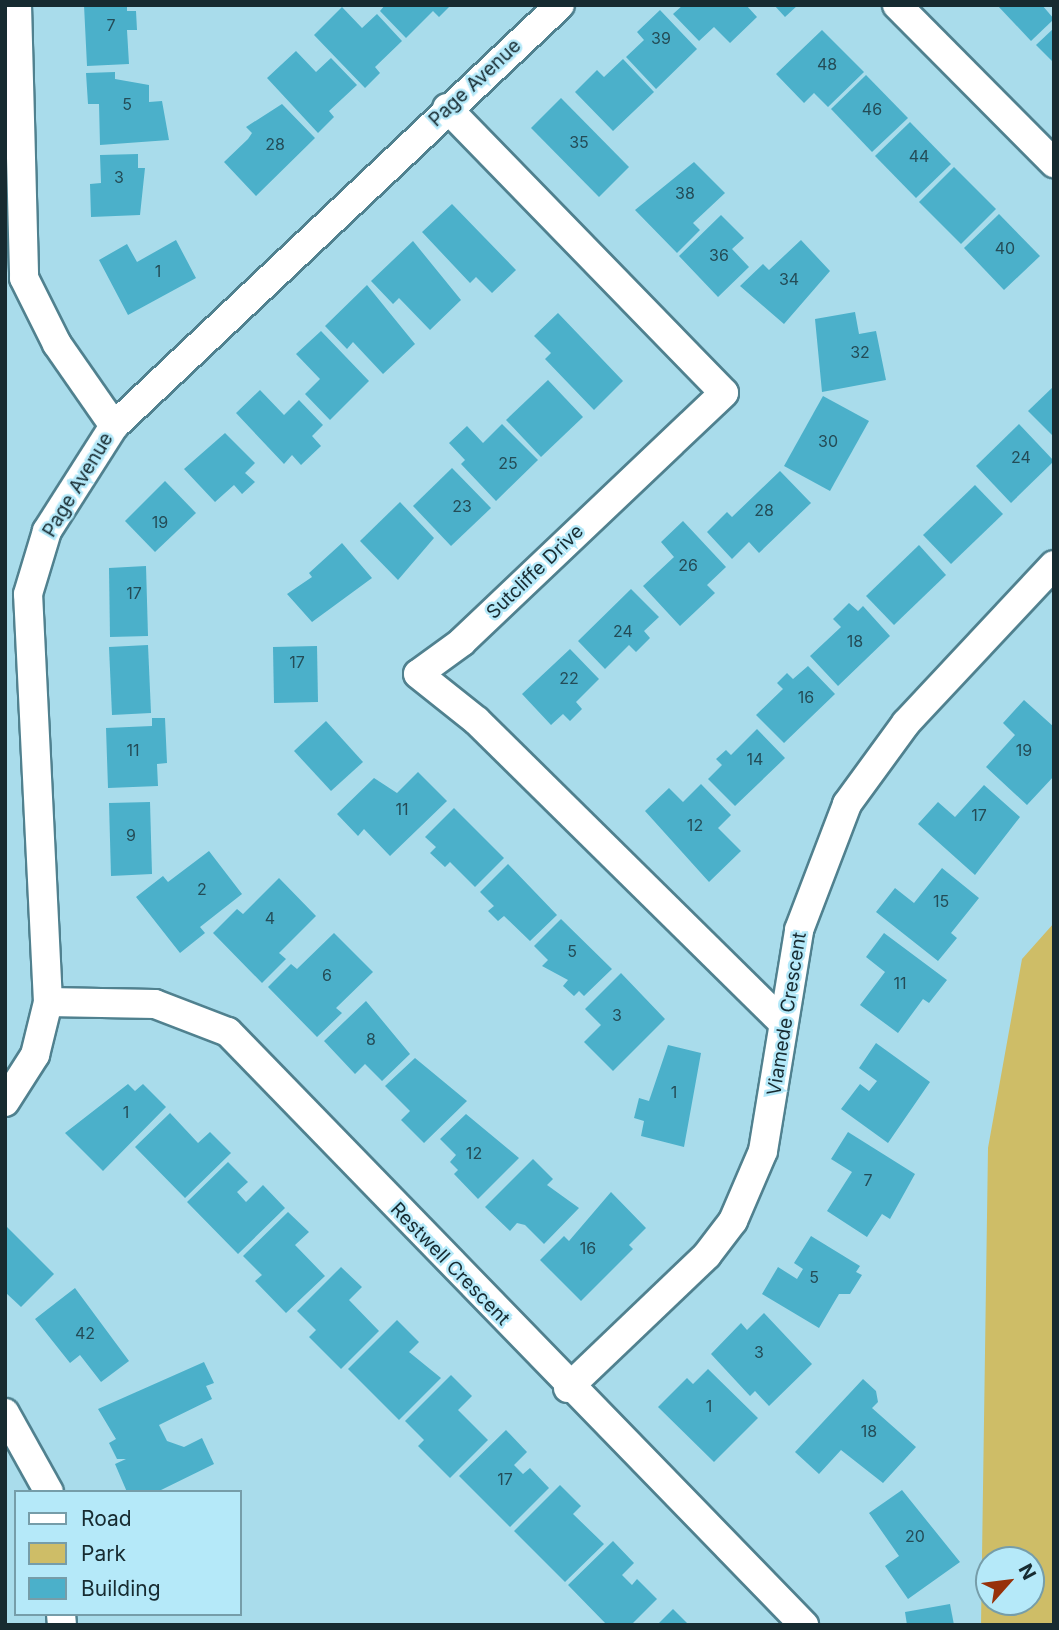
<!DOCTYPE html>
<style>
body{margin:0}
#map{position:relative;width:1059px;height:1630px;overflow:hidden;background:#a9dceb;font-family:Inter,sans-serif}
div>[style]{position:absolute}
.green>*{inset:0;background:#cebd67}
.building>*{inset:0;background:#4bb0ca}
.roads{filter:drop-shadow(2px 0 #50818f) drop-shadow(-2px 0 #50818f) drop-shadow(0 2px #50818f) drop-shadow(0 -2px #50818f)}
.minor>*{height:28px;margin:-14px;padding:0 14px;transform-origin:14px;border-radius:14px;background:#fff}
span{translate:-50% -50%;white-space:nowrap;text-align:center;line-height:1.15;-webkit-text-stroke:5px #b5e9f9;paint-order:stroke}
.number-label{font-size:16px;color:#244c57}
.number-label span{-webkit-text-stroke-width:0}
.street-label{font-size:19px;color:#172b31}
.frame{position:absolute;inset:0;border:7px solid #172b31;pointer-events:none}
.legend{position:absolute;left:14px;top:1490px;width:228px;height:126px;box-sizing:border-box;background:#b5e9f9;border:2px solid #769da9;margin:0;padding:9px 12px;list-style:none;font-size:21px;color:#172b31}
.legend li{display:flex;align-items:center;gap:14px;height:35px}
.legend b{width:35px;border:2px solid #769da9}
.north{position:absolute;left:975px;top:1546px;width:70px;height:70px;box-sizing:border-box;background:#b5e9f9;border:2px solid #769da9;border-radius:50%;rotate:62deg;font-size:19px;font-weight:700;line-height:28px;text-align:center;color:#172b31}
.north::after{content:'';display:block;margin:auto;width:24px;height:32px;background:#97310a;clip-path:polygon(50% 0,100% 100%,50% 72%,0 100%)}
</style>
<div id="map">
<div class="green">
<div style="clip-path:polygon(evenodd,1054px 923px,1054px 1625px,981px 1625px,988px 1148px,1022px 959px,1054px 923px,989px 1560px,1031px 1560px,1031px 1602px,989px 1602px,989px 1560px)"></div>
</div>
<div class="building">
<div style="clip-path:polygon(84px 5px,127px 5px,127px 11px,136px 11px,137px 30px,127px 30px,129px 64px,87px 66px)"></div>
<div style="clip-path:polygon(385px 5px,451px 5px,439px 17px,433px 11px,406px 38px,380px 11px)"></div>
<div style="clip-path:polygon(683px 5px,746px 5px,757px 17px,730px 43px,714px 27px,699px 41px,673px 14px)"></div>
<div style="clip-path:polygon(774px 5px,798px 5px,785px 17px)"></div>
<div style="clip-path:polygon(997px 5px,1042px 5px,1054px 19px,1031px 41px)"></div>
<div style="clip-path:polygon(342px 7px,362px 28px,377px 14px,402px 41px,375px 67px,380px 73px,365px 88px,314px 35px)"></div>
<div style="clip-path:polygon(660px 10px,697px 49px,656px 89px,626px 57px,644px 40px,637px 32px)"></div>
<div style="clip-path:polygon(1054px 28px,1054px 63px,1036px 45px)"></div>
<div style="clip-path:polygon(822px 30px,864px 72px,828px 107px,814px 93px,804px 103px,776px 74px)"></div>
<div style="clip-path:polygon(296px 51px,316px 72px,331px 58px,357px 85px,329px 111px,334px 117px,318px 133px,267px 78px)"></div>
<div style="clip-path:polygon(623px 59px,654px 92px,613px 131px,575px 92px,597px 70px,604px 77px)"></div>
<div style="clip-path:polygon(115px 72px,115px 79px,149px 85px,149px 102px,162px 101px,169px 140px,100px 145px,99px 104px,88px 104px,86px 73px)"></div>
<div style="clip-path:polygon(866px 75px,908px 118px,872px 152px,831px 109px)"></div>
<div style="clip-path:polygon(561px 98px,629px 167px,599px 197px,531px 128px)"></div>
<div style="clip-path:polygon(282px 104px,315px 138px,256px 196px,224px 162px,248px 139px,252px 133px,246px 127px)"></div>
<div style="clip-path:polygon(910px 122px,951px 164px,916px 198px,875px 156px)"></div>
<div style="clip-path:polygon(138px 154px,138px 168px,145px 168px,140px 215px,91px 217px,90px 184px,101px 183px,100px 155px)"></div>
<div style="clip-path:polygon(694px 162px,725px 193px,693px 223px,700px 230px,677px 253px,635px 210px)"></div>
<div style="clip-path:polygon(954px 167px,996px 209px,961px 244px,919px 202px)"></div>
<div style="clip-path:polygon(452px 204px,516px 270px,492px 293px,476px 277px,470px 283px,422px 232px)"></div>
<div style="clip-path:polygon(999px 214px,1040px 256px,1004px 290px,964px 248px)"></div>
<div style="clip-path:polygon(721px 215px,744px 238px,732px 249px,749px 267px,718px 297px,679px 256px)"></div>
<div style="clip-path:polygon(176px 240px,196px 278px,128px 315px,99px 260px,127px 244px,137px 262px)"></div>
<div style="clip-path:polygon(801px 240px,830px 271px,784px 324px,740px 286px,763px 264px,769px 270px)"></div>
<div style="clip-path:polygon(413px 241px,461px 300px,430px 330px,399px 298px,393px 304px,371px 281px)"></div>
<div style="clip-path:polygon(367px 285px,415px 344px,383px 374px,353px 342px,347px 349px,325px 326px)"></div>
<div style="clip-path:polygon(855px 312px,859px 334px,876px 331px,886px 380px,822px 392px,815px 319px)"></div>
<div style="clip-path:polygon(558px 313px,623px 381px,594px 410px,545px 359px,551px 353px,534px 336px)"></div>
<div style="clip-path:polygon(321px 331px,369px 381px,330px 420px,305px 394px,320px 379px,296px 354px)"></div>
<div style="clip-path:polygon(548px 380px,583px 417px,541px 457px,506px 420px)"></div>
<div style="clip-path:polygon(1054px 386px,1054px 437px,1028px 411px)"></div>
<div style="clip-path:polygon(260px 390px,284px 415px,299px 400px,323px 425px,312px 436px,321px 446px,301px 465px,292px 455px,284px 464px,236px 413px)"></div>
<div style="clip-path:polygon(823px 396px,869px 421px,830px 491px,784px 466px)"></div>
<div style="clip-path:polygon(502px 424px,538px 460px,496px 501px,461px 464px,465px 460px,449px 443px,467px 426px,483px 443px)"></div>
<div style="clip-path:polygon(1019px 424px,1054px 461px,1011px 503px,976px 466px)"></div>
<div style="clip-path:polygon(225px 433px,255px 463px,245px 473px,255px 482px,242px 494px,234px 485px,215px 502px,184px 469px)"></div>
<div style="clip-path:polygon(452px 468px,491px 508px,451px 546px,413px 506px)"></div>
<div style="clip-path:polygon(780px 471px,811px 503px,759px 553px,749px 542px,732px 559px,707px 532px,727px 512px,732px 517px)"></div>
<div style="clip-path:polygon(165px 481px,196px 513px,155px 552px,125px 521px)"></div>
<div style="clip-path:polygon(975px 485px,1003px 514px,951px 564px,923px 535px)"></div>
<div style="clip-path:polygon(400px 502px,434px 538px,398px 580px,360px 541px)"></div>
<div style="clip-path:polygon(683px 521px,726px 567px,707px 585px,715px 593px,680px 626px,643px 586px,674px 557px,661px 542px)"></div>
<div style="clip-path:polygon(342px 543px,372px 578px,312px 622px,287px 594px,312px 577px,309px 573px)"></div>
<div style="clip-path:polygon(919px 545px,946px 575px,894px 625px,866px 596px)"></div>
<div style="clip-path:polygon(146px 566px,148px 636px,110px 637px,109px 568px)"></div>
<div style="clip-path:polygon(631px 589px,659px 617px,644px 631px,650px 638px,636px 652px,629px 645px,605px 669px,578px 641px)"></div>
<div style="clip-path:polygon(849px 603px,858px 611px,863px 606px,890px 636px,838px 686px,810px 656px,841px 627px,833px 619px)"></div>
<div style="clip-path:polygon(148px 645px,151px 713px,112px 715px,109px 647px)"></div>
<div style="clip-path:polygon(317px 646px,318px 702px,274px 703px,273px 647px)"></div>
<div style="clip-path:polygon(570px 649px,599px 679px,576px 702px,582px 709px,570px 721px,563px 714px,551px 725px,522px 694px)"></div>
<div style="clip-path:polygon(808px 666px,835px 694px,784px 743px,756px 715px,783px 689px,777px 683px,787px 673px,793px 679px)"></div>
<div style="clip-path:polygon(1024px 700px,1054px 727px,1054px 776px,1027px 805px,986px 767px,1015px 735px,1003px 723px)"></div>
<div style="clip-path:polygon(152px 718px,165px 718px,167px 763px,157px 764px,158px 786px,108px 788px,106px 728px,152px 726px)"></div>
<div style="clip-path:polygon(326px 721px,363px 762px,331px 791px,294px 751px)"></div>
<div style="clip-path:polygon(757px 729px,785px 758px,735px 806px,708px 779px,722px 765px,716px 759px,726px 750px,731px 755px)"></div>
<div style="clip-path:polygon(418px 772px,447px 801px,390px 856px,364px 829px,358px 836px,337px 814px,374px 778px,397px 793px)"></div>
<div style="clip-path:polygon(701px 784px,731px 815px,718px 828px,741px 851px,709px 882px,645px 811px,669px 788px,683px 802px)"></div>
<div style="clip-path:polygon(984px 785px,1020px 817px,975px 875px,918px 824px,938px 802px,955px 817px)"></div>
<div style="clip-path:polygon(150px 802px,152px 874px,111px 876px,109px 803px)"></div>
<div style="clip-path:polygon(454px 808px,504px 858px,475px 887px,450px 862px,445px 867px,430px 853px,436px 847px,425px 837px)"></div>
<div style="clip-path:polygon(209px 851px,242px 894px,200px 927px,205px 933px,180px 953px,136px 897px,163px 876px,168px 882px)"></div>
<div style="clip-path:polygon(508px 864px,557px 915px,530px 941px,504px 916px,498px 921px,488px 911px,494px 906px,480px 892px)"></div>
<div style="clip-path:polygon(942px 868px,979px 898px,951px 933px,957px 938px,938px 961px,876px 912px,895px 888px,914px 903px)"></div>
<div style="clip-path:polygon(279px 878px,316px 916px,279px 953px,286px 959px,262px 983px,213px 933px,237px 909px,243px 914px)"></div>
<div style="clip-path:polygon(561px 919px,612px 969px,584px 996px,579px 991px,574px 996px,563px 986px,568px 980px,542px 966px,548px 960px,534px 946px)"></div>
<div style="clip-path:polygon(334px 933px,373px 972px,336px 1008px,342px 1013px,317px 1037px,268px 987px,291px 964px,297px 969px)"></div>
<div style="clip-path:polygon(884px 933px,947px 980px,929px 1003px,923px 999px,898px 1033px,860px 1005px,885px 972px,866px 957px)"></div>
<div style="clip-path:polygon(621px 973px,665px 1019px,613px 1071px,584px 1042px,601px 1025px,585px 1009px)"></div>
<div style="clip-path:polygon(366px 1001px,410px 1054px,382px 1081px,365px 1064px,355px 1074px,324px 1041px)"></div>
<div style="clip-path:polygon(876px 1043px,930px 1082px,888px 1143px,841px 1109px,860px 1084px,869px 1091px,877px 1081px,859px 1068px)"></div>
<div style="clip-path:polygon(668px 1045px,701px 1053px,684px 1147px,641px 1136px,644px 1121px,634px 1118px,639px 1098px,649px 1101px)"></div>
<div style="clip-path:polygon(415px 1058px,467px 1101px,424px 1143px,401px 1120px,410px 1111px,385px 1086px)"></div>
<div style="clip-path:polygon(128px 1084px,135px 1091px,143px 1084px,166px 1107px,103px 1171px,65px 1133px)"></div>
<div style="clip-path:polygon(170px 1113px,198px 1143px,210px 1132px,231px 1153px,185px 1198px,135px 1147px)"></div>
<div style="clip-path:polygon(466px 1114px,519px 1158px,478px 1199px,454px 1174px,458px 1170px,450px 1162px,456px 1155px,440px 1139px)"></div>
<div style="clip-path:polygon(848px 1132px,915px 1174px,890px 1219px,882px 1214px,867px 1237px,827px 1211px,852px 1172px,831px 1159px)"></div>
<div style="clip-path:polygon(533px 1159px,553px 1179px,547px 1185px,579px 1208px,544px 1244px,525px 1225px,517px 1223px,510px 1231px,485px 1207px)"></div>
<div style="clip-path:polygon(228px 1162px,248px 1182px,237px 1192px,246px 1202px,263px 1185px,285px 1208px,238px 1254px,187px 1202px)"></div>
<div style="clip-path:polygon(611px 1192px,646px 1228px,629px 1245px,633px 1249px,581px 1301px,540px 1260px,564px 1236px,569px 1241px)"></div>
<div style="clip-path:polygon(288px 1212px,309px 1232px,295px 1245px,325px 1276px,286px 1313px,255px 1281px,262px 1275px,243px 1256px)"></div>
<div style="clip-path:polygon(5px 1225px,54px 1274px,21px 1307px,5px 1292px)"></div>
<div style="clip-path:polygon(811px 1236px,860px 1266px,856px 1272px,862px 1275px,850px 1294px,839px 1294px,819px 1328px,762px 1294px,778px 1267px,797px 1279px,803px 1269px,794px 1263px)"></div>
<div style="clip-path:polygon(341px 1267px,362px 1287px,349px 1300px,379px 1331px,341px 1369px,309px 1337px,316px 1330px,297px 1311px)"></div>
<div style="clip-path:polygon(75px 1288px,129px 1361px,101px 1382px,80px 1355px,70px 1363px,35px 1319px)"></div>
<div style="clip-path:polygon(764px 1313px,812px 1364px,769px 1406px,755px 1391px,750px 1396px,711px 1354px,741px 1323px,747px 1330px)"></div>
<div style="clip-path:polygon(397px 1320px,419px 1342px,409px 1352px,441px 1378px,399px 1420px,348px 1369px)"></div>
<div style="clip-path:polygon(204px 1362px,214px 1383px,206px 1386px,212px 1399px,159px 1425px,167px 1441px,184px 1447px,202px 1438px,214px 1464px,157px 1492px,127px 1492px,115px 1464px,126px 1459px,117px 1459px,109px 1443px,116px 1439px,98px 1409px)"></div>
<div style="clip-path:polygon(708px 1369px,758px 1418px,714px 1462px,658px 1407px,687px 1378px,693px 1384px)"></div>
<div style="clip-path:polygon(451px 1375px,472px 1396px,458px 1410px,488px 1440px,450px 1478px,418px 1446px,424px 1440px,405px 1421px)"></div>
<div style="clip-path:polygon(863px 1379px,876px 1391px,878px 1402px,872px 1408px,916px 1447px,883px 1483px,841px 1450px,819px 1474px,795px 1452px)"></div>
<div style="clip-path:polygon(506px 1430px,527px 1452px,514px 1465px,523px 1474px,530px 1468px,549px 1488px,510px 1527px,459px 1476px)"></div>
<div style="clip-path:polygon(560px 1485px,581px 1506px,573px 1514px,604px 1544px,565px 1582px,514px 1531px)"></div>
<div style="clip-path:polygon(902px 1490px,960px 1562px,908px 1599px,885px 1566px,899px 1556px,869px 1513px)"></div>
<div style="clip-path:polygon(613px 1541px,634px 1563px,622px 1575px,632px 1585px,637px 1579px,657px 1599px,631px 1625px,607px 1625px,568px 1585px)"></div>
<div style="clip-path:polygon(950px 1604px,954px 1625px,907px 1625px,905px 1612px)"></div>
<div style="clip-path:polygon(673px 1609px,689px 1625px,657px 1625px)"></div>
</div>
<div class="roads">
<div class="minor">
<div style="left:17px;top:5px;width:273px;rotate:88.5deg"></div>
<div style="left:24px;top:278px;width:74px;rotate:63.4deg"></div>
<div style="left:57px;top:344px;width:100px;rotate:55.2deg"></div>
<div style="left:897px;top:5px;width:223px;rotate:45.2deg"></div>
<div style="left:447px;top:108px;width:397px;rotate:45.8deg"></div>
<div style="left:724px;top:393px;width:361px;rotate:136.5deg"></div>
<div style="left:462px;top:642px;width:54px;rotate:144deg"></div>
<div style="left:418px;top:674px;width:75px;rotate:38.5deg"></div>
<div style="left:477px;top:721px;width:429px;rotate:44.6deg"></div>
<div style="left:48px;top:1002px;width:107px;rotate:1.1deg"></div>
<div style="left:155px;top:1004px;width:78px;rotate:21deg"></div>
<div style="left:228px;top:1032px;width:827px;rotate:45.83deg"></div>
<div style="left:5px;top:1102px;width:56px;rotate:-57.4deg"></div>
<div style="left:35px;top:1055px;width:55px;rotate:-76.2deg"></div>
<div style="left:48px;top:1002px;width:408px;rotate:-92.8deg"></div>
<div style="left:28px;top:594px;width:66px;rotate:-73.2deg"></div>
<div style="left:47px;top:531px;width:125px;rotate:-57.5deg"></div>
<div style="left:114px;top:426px;width:613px;rotate:-43.35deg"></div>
<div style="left:568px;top:1388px;width:192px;rotate:-43.7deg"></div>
<div style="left:707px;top:1255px;width:43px;rotate:-52.6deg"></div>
<div style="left:733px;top:1221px;width:76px;rotate:-66.8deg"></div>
<div style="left:763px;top:1151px;width:224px;rotate:-80.7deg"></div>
<div style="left:799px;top:930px;width:135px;rotate:-69.1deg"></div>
<div style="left:847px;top:804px;width:100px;rotate:-53.9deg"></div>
<div style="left:906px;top:723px;width:216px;rotate:-46.9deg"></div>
<div style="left:5px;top:1413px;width:90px;rotate:60.9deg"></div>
<div style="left:61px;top:1614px;width:11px;rotate:85deg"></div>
</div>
</div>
<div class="number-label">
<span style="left:111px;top:25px">7</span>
<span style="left:661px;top:38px">39</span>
<span style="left:827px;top:64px">48</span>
<span style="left:127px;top:104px">5</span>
<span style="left:872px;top:109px">46</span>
<span style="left:579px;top:142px">35</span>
<span style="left:275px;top:144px">28</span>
<span style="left:919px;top:156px">44</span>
<span style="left:119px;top:177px">3</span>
<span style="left:685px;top:193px">38</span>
<span style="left:1005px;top:248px">40</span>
<span style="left:719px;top:255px">36</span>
<span style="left:158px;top:271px">1</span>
<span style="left:789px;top:279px">34</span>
<span style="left:860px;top:352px">32</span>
<span style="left:828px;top:441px">30</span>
<span style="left:1021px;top:457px">24</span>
<span style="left:508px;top:463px">25</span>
<span style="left:462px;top:506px">23</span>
<span style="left:764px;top:510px">28</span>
<span style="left:160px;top:522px">19</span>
<span style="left:688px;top:565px">26</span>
<span style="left:134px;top:593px">17</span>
<span style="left:623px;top:631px">24</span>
<span style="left:855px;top:641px">18</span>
<span style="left:297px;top:662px">17</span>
<span style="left:569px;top:678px">22</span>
<span style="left:806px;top:697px">16</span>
<span style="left:133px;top:750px">11</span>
<span style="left:1024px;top:750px">19</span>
<span style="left:755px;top:759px">14</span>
<span style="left:402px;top:809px">11</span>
<span style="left:979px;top:815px">17</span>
<span style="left:695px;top:825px">12</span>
<span style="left:131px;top:835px">9</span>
<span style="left:202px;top:889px">2</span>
<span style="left:941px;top:901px">15</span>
<span style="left:270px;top:918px">4</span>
<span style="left:572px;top:951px">5</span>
<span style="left:327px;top:975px">6</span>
<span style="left:900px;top:983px">11</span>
<span style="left:617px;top:1015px">3</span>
<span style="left:371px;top:1039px">8</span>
<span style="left:674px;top:1092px">1</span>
<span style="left:126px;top:1112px">1</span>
<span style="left:474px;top:1153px">12</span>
<span style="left:868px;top:1180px">7</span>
<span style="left:588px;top:1248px">16</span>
<span style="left:814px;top:1277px">5</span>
<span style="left:85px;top:1333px">42</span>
<span style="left:759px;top:1352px">3</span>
<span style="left:709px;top:1406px">1</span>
<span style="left:869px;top:1431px">18</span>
<span style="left:505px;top:1479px">17</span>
<span style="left:915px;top:1536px">20</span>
</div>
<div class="street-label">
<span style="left:475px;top:83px;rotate:-43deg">Page Avenue</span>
<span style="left:78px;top:485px;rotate:-59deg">Page Avenue</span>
<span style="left:535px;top:572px;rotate:-44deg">Sutcliffe Drive</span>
<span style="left:787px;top:1014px;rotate:-81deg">Viamede Crescent</span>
<span style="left:450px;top:1264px;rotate:46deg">Restwell Crescent</span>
</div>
<div class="frame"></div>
<ul class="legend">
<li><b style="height:9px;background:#fff"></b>Road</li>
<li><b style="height:19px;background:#cebd67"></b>Park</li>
<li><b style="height:19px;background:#4bb0ca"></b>Building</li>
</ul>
<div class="north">N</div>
</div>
